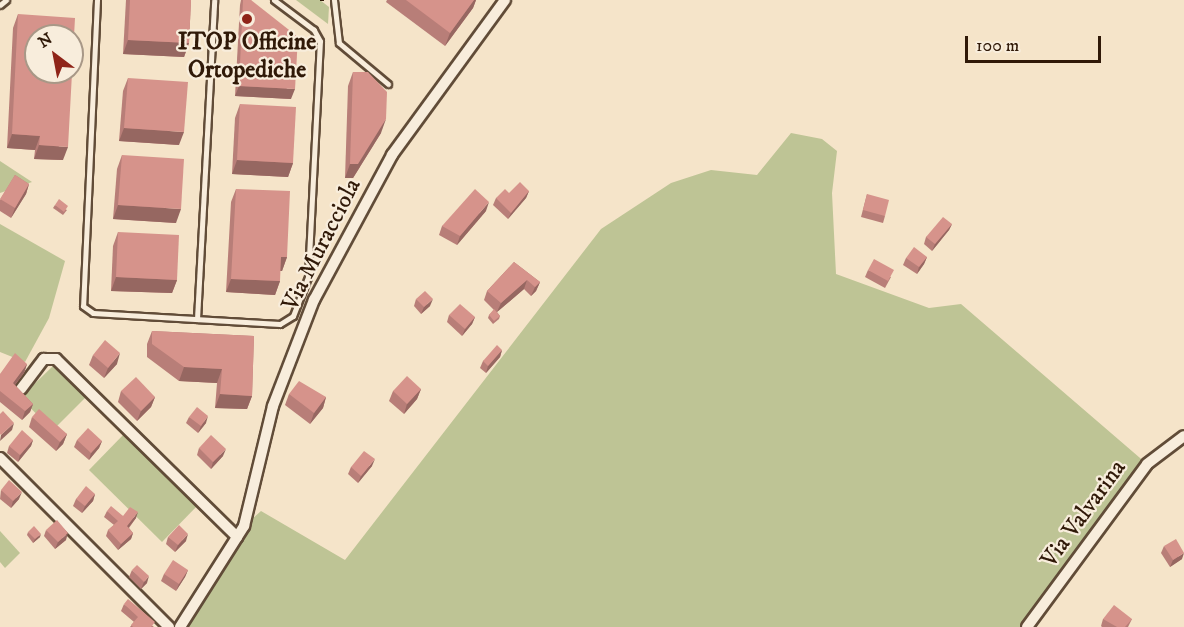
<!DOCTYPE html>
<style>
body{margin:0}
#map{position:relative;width:1184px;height:627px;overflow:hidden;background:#f5e4c9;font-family:"IM FELL DW Pica",serif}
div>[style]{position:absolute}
.green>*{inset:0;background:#bec495}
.path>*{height:1.5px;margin-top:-0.75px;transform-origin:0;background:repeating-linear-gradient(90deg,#301908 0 4.5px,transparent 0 7.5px)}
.roads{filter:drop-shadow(2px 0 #614c38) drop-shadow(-2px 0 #614c38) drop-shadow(0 2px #614c38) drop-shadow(0 -2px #614c38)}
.lane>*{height:5px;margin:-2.5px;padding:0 2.5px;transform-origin:2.5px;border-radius:2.5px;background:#f8eddc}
.street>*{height:10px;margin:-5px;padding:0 5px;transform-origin:5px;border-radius:5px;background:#f8eddc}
.wall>*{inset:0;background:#b87e78}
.shaded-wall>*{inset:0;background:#966761}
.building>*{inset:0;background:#d6938b}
.dots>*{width:16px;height:16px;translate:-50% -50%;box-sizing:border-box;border:3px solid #f8eddc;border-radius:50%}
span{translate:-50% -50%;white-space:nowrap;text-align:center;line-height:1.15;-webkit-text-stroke:4.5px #f8eddc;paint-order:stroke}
.poi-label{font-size:24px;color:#301908;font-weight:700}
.street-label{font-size:24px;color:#301908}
.north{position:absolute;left:24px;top:24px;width:60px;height:60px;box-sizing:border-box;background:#f8eddc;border:2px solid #a89887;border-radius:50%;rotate:328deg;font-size:16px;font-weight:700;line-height:24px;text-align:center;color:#301908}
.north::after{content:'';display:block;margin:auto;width:21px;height:27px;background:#8f2418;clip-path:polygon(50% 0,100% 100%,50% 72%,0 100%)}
.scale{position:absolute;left:965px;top:36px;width:136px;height:27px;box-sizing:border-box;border:3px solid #301908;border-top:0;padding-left:8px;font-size:18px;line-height:21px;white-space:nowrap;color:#301908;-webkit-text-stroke:4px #f8eddc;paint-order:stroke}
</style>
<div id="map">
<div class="green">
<div style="clip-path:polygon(296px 0,320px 0,329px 7px,328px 24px)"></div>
<div style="clip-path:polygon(791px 133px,822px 139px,837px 151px,832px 193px,836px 274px,929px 308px,961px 304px,1147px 464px,1027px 627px,180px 627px,244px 526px,261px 511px,345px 560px,601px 229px,671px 183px,711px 170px,757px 175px)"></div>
<div style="clip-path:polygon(0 161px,32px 182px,0 193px)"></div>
<div style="clip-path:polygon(0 224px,65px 261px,49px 318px,25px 362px,0 352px)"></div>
<div style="clip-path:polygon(54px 365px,86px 397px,53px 430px,20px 398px)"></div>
<div style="clip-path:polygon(125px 433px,198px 505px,162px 542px,89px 470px)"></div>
<div style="clip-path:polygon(0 531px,20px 553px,5px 568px,0 562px)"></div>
</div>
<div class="path">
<div style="left:320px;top:0;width:4px"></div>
</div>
<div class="roads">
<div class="lane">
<div style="left:97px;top:0;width:306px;rotate:92.6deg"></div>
<div style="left:83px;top:306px;width:12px;rotate:35deg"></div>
<div style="left:93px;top:313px;width:187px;rotate:3.4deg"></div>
<div style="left:280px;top:324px;width:15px;rotate:-32deg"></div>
<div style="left:293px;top:316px;width:42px;rotate:-69deg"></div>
<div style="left:308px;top:277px;width:236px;rotate:-87.1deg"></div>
<div style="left:320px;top:41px;width:13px;rotate:-119deg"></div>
<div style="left:314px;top:30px;width:50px;rotate:-143.1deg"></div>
<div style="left:334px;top:0;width:43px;rotate:83.4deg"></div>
<div style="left:339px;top:43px;width:64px;rotate:39.9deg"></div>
<div style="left:0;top:5px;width:8px;rotate:-40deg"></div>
<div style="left:197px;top:319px;width:319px;rotate:-86.9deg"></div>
</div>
<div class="street">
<div style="left:21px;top:389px;width:38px;rotate:-53deg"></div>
<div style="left:44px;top:359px;width:12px"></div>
<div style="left:56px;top:359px;width:254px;rotate:44.5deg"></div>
<div style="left:0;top:458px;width:239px;rotate:45deg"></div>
<div style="left:180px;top:627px;width:120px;rotate:-57.6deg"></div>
<div style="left:244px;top:526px;width:123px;rotate:-76.4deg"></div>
<div style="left:273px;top:406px;width:114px;rotate:-68.9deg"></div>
<div style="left:314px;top:300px;width:165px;rotate:-61.7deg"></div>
<div style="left:392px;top:155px;width:192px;rotate:-53.9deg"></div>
<div style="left:1027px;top:627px;width:202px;rotate:-53.6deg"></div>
<div style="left:1147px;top:464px;width:46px;rotate:-37.1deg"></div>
</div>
</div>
<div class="wall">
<div style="clip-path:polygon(126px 0,191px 0,189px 43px,184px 57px,123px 54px)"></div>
<div style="clip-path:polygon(241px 0,251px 0,291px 99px,235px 96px,240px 5px)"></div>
<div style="clip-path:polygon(387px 0,476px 0,473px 8px,445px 46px,386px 2px)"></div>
<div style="clip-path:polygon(18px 14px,63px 160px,34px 159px,35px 150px,7px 148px,13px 28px)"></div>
<div style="clip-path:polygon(353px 72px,381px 133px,353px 178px,345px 178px,348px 86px)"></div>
<div style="clip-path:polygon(128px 78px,179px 145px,119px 141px,123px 91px)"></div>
<div style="clip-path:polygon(240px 104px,293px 163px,288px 177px,232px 174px,235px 118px)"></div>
<div style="clip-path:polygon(122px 155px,176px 223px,113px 219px,117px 169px)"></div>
<div style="clip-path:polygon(15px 175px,29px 184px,26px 194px,11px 218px,0 211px,0 200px)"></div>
<div style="clip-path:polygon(236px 189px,287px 257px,282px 271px,280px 271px,280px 281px,275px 295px,226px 292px,231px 202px)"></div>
<div style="clip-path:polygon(529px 191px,526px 198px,508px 219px,493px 205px,496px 198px)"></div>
<div style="clip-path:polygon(867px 194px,885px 216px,883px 223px,861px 217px)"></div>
<div style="clip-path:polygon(55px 205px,67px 210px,63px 215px,53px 208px)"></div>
<div style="clip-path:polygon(486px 211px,457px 245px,439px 235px,442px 226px)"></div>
<div style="clip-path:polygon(952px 224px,949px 230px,932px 251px,924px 244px,926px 237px)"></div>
<div style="clip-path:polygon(118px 232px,177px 280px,172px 293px,111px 291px,113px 246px)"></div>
<div style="clip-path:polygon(927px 257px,924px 264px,917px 274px,903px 265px,906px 258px)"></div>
<div style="clip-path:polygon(514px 262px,540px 282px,536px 291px,531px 296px,524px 289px,497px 312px,500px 316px,499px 319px,493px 324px,488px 318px,489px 315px,494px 310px,484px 300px,487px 291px)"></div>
<div style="clip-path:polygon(868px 270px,891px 277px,885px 288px,865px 277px)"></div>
<div style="clip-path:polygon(416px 299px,430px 306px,421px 314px,414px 306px)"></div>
<div style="clip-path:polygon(449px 315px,475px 317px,472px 324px,462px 336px,447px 322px)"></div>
<div style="clip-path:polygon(152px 331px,254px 336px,252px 396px,247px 409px,215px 408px,217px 383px,179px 381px,147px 357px,147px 344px)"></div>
<div style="clip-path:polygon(502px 350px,500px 357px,486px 373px,480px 368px,483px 361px)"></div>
<div style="clip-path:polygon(93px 355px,117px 364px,104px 378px,89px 365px)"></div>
<div style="clip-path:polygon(27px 364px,24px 373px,15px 385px,33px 404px,30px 412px,22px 420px,0 402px,0 374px)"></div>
<div style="clip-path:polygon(421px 389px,417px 399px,404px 414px,389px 401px,393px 391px)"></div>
<div style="clip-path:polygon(121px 391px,155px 397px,151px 407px,137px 421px,118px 402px)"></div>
<div style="clip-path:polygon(289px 394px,326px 397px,323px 408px,310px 424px,285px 405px)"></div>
<div style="clip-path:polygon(32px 417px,67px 434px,63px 444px,56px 451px,29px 427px)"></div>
<div style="clip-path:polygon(189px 417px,206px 423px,198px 433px,186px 423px)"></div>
<div style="clip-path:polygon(33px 440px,31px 446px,18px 462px,7px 453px,9px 446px)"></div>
<div style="clip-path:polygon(77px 440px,102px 441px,99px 448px,89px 460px,74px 447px)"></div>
<div style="clip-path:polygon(199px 448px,223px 456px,211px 469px,197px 455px)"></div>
<div style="clip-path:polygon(372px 466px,358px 483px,348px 474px,351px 467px)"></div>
<div style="clip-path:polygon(1px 490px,19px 499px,11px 508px,0 499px)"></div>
<div style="clip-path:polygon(95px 494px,93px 501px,82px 513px,73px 506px,76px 499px)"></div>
<div style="clip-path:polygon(107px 511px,123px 516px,136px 518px,129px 528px,133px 533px,131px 539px,118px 550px,106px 536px,108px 530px,114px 525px,104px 517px)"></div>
<div style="clip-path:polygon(46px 530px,66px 540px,55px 549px,44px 536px)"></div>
<div style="clip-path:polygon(28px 532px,40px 537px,33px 543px,27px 535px)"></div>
<div style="clip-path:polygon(168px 537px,186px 541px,175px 552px,166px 544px)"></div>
<div style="clip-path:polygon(1164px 546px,1182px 559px,1170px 567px,1161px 553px)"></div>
<div style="clip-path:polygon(132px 570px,147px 583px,141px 589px,129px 577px)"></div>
<div style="clip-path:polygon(188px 570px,185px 577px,176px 591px,161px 581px,164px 574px)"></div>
<div style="clip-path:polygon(124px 604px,154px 627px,130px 627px,134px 622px,121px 611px)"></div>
<div style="clip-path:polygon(1103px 619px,1132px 619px,1128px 627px,1102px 627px,1101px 626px)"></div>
</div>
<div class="shaded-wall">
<div style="clip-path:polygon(474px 0,476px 0,473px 8px,445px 46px,450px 33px)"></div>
<div style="clip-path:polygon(128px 40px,189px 43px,184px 57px,123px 54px)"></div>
<div style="clip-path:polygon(239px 86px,295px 89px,291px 99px,235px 96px)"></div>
<div style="clip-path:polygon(386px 119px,381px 133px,353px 178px,345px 178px,350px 164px)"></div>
<div style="clip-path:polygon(124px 128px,184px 132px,179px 145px,119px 141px)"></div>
<div style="clip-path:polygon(12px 134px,40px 136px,35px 150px,7px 148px)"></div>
<div style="clip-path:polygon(39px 145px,68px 147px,63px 160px,34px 159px)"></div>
<div style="clip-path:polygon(237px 160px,293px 163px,288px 177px,232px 174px)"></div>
<div style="clip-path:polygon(29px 184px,26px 194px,11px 218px,15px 208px)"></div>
<div style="clip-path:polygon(529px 191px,526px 198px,508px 219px,511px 213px)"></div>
<div style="clip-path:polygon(489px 202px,486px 211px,457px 245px,460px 236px)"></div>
<div style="clip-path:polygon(118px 205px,181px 209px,176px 223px,113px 219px)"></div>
<div style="clip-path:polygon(952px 224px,949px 230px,932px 251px,935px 244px)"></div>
<div style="clip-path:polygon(281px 257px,287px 257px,282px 271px,276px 271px)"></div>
<div style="clip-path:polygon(927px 257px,924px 264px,917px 274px,919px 267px)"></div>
<div style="clip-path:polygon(116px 277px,177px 280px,172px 293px,111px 291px)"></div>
<div style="clip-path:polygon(231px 279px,280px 281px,275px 295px,226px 292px)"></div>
<div style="clip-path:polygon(527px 280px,524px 289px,497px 312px,501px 303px)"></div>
<div style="clip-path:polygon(540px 282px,536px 291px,531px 296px,535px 287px)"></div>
<div style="clip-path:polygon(433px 299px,430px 306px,421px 314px,424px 307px)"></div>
<div style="clip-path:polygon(475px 317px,472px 324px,462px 336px,465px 329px)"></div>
<div style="clip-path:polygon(502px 350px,500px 357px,486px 373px,488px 366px)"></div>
<div style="clip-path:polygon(120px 353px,117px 364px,104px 378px,108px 368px)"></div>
<div style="clip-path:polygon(27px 364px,24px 373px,10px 391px,13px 383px)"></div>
<div style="clip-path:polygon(184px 367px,222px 369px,217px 383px,179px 381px)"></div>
<div style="clip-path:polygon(421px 389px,417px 399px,404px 414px,407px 404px)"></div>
<div style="clip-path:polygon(220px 394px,252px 396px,247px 409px,215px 408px)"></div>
<div style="clip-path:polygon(155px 397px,151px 407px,137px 421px,141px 411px)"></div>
<div style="clip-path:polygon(326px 397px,323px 408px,310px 424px,314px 413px)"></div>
<div style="clip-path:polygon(33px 404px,30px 412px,22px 420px,25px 411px)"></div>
<div style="clip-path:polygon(208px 416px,206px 423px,198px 433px,201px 426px)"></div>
<div style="clip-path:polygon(14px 423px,12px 430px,0 441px,1px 435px)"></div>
<div style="clip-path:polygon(67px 434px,63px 444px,56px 451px,60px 442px)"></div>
<div style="clip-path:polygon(33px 440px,31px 446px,18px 462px,20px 455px)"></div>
<div style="clip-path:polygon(102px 441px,99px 448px,89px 460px,91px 453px)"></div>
<div style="clip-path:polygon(226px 449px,223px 456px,211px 469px,213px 462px)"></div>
<div style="clip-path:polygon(375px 459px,372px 466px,358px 483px,361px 476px)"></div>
<div style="clip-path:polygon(22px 492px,19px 499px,11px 508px,13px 501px)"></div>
<div style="clip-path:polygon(95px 494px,93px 501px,82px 513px,85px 506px)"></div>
<div style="clip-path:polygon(138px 512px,136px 518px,125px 532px,127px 526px)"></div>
<div style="clip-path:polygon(68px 533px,66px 540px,55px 549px,58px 542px)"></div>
<div style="clip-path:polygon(133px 533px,131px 539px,118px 550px,121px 544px)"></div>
<div style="clip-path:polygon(41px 534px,40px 537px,33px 543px,35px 539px)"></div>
<div style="clip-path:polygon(188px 534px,186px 541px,175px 552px,178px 545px)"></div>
<div style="clip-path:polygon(1184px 553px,1182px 559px,1170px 567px,1173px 560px)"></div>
<div style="clip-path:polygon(188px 570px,185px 577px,176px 591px,179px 584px)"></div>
<div style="clip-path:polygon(149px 576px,147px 583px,141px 589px,144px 582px)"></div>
</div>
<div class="building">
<div style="clip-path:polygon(130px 0,191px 0,189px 43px,128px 40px)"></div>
<div style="clip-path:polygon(243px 0,251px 0,298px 37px,295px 89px,239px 86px)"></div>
<div style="clip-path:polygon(406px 0,474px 0,450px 33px)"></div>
<div style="clip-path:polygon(evenodd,18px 14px,75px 18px,68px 147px,39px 145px,40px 136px,12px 134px,18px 14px,36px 36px,72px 36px,72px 72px,36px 72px,36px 36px)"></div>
<div style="clip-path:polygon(353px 72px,368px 72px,387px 92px,386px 119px,358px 164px,350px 164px)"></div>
<div style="clip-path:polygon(128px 78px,188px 82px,184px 132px,124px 128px)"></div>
<div style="clip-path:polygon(240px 104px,296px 107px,293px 163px,237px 160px)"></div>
<div style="clip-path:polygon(122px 155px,184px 159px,181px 209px,118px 205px)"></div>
<div style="clip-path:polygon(15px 175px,29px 184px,15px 208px,0 199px)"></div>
<div style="clip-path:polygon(520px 182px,529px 191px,511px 213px,496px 198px,505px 189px,509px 193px)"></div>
<div style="clip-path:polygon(236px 189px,290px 191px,287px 257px,281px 257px,280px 281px,231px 279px)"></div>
<div style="clip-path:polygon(475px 189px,489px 202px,460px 236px,442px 226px)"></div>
<div style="clip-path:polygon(867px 194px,889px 200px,885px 216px,863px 210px)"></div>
<div style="clip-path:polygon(59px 199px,68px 206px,64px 212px,55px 205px)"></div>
<div style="clip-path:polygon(943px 217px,952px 224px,935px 244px,926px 237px)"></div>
<div style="clip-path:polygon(118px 232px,179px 235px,177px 280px,116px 277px)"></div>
<div style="clip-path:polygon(914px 247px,927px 257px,919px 267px,906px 258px)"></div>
<div style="clip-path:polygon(874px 259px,894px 270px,888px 281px,868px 270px)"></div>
<div style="clip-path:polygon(514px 262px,540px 282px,535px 287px,527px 280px,501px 303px,487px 291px)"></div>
<div style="clip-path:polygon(425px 291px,433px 299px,424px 307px,416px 299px)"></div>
<div style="clip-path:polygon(460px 304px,475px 317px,465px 329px,449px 315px)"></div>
<div style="clip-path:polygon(494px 309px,500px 316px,494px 321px,489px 315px)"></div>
<div style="clip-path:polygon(152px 331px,254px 336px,252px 396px,220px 394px,222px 369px,184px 367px,152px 344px)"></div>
<div style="clip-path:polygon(105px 340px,120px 353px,108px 368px,93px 355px)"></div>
<div style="clip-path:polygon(497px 345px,502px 350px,488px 366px,483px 361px)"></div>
<div style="clip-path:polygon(15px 353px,27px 364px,13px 383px,33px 404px,25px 411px,0 391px,0 374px)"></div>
<div style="clip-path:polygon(407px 376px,421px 389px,407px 404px,393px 391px)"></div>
<div style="clip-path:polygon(136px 377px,155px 397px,141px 411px,121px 391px)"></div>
<div style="clip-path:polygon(299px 381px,326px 397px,314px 413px,289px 394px)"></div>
<div style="clip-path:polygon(197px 407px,208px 416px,201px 426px,189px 417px)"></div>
<div style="clip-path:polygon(39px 409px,67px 434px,60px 442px,32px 417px)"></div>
<div style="clip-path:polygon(3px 411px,14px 423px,1px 435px,0 434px,0 414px)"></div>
<div style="clip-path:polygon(88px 428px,102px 441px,91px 453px,77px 440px)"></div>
<div style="clip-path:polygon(22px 430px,33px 440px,20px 455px,9px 446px)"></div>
<div style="clip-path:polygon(211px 435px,226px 449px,213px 462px,199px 448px)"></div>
<div style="clip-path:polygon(364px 451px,375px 459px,361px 476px,351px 467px)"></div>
<div style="clip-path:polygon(9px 480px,22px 492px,13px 501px,1px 490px)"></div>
<div style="clip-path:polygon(86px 486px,95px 494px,85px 506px,76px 499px)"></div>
<div style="clip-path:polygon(111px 506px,123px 516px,130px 507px,138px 512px,127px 526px,133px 533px,121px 544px,108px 530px,118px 521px,107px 511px)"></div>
<div style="clip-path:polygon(57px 520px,68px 533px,58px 542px,46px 530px)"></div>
<div style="clip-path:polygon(179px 525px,188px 534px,178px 545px,168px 537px)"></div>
<div style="clip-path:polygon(34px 526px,41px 534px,35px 539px,28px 532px)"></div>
<div style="clip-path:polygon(1176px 539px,1184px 553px,1173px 560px,1164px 546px)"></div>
<div style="clip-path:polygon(173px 560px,188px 570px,179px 584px,164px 574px)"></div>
<div style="clip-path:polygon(137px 565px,149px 576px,144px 582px,132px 570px)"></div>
<div style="clip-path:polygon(128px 599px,155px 622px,151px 627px,133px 627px,131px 625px,138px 617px,124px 604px)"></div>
<div style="clip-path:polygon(1114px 605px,1132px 619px,1125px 627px,1117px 627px,1103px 619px)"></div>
</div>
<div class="dots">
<div style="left:247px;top:19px;background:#8f2418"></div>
</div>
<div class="poi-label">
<span style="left:247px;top:57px">ITOP Officine<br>Ortopediche</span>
</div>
<div class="street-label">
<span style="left:322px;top:245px;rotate:-63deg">Via Muracciola</span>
<span style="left:1084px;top:514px;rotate:-54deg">Via Valvarina</span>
</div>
<div class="north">N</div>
<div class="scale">100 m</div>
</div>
